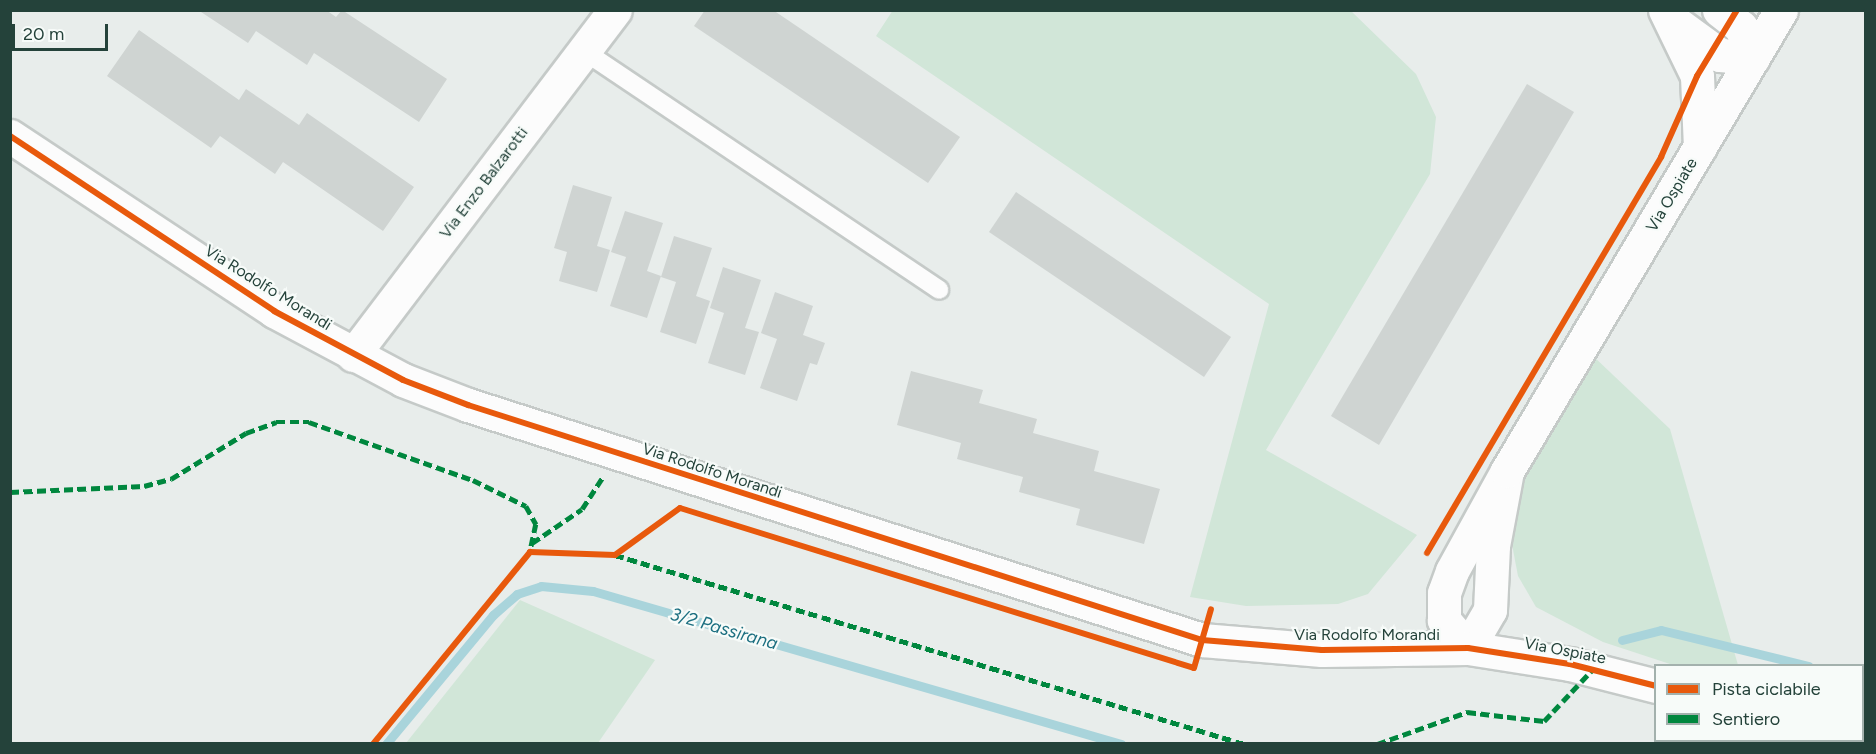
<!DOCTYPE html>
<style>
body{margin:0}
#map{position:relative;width:1876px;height:754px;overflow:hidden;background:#e8edeb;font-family:Figtree,sans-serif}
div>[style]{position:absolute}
.green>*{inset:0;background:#d1e6d8}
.stream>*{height:9px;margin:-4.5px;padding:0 4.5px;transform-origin:4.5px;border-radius:4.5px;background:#a9d4db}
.building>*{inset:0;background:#cfd4d2}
.roads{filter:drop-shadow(2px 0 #c5cac8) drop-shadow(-2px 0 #c5cac8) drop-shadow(0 2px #c5cac8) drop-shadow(0 -2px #c5cac8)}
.lane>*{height:18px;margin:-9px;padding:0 9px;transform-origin:9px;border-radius:9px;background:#fcfcfc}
.street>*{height:33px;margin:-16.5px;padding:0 16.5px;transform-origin:16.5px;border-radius:16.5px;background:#fcfcfc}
.secondary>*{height:33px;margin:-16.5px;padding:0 16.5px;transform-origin:16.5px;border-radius:16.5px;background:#fcfcfc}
.quiet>*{height:4.5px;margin-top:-2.25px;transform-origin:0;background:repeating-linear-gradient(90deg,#00873e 0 9px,transparent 0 13.5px)}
.cycleway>*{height:6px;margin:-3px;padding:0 3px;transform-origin:3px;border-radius:3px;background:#e8590c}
span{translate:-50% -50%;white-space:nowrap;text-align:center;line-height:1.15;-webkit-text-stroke:4.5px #f7fbf9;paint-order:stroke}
.street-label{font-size:16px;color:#24423a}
.water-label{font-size:18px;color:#1c6f80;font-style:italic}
.frame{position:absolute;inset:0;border:12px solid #24423a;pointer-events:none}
.legend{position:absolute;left:1654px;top:664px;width:210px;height:78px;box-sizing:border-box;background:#f7fbf9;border:2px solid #a3b1ad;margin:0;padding:8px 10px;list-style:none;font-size:18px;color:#24423a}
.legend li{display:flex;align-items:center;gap:12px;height:30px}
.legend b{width:30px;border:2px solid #a3b1ad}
.scale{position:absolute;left:12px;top:24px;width:96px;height:27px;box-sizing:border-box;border:3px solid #24423a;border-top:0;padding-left:8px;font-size:18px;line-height:21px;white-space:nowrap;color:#24423a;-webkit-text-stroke:4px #f7fbf9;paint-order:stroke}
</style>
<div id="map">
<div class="green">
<div style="clip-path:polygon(893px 10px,1351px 11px,1416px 74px,1436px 117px,1430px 174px,1266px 450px,1417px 535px,1368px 594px,1338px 604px,1246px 606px,1190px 597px,1269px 304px,876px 36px)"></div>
<div style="clip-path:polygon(1592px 355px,1670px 429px,1738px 665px,1673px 665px,1603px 642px,1536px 607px,1518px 576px,1510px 534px,1514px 495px)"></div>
<div style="clip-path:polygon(520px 600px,655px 660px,598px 743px,406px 743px)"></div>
</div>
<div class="stream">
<div style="left:1622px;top:640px;width:40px;rotate:-14.4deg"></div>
<div style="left:1661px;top:630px;width:152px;rotate:13.7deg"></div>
<div style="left:1862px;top:678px;width:4px;rotate:14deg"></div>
<div style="left:386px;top:744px;width:168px;rotate:-50.3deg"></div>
<div style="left:493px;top:615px;width:32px;rotate:-41deg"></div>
<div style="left:517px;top:594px;width:25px;rotate:-18deg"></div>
<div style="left:541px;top:586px;width:52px;rotate:5.5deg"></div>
<div style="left:593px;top:591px;width:550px;rotate:16.16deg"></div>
</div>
<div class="building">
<div style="clip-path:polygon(198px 10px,326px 10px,336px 17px,342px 10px,447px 79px,419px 122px,314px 53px,307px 65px,256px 31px,248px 43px)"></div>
<div style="clip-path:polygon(705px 10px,773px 10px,960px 137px,928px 183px,694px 26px)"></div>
<div style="clip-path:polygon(139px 30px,239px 100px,246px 89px,299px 125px,307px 113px,414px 187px,383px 231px,283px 162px,275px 174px,220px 136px,211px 148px,107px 76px)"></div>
<div style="clip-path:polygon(1527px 84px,1574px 112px,1379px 445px,1331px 416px)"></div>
<div style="clip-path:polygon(573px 185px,612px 197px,597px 246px,610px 250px,597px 292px,559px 281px,567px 252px,554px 248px)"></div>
<div style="clip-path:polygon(1016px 192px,1231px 337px,1204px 377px,989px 232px)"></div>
<div style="clip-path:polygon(625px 211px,663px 223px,647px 271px,661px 276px,647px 318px,610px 306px,626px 257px,611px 252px)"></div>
<div style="clip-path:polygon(674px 236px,712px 248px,696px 296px,710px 301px,696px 344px,660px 332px,676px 282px,661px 277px)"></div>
<div style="clip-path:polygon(723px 267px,761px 280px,745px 328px,759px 332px,745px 375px,708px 363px,724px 313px,710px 308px)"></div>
<div style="clip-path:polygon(775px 292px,813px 306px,803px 335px,825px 343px,817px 365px,810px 363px,797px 401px,760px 388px,777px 339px,761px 333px)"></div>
<div style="clip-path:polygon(911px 371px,983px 390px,979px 403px,1037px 419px,1033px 433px,1099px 451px,1094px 471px,1160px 489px,1144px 544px,1076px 525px,1080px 509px,1019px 492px,1023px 477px,957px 459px,961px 443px,897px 425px)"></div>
</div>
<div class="roads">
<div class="lane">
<div style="left:584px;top:51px;width:428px;rotate:33.9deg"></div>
</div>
<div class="street">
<div style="left:1665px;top:10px;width:73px;rotate:64.1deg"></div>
<div style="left:1697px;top:76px;width:71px;rotate:87.6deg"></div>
<div style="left:1719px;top:10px;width:28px;rotate:38deg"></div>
<div style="left:1741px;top:27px;width:33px;rotate:69deg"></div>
<div style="left:1679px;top:25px;width:51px;rotate:36.2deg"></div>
<div style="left:1720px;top:55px;width:33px;rotate:5deg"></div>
<div style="left:353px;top:355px;width:433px;rotate:-52.8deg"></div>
<div style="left:1507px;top:471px;width:76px;rotate:100.6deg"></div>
<div style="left:1493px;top:546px;width:64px;rotate:92.7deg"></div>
<div style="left:1490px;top:610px;width:44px;rotate:120.1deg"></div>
<div style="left:1468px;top:648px;width:37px;rotate:-131deg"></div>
<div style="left:1444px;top:620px;width:27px;rotate:-90deg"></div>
<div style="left:1444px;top:593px;width:23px;rotate:-70deg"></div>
<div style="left:1452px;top:571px;width:114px;rotate:-61.2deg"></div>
<div style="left:1507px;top:471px;width:536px;rotate:-59.27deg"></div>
</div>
<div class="secondary">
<div style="left:10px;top:136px;width:317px;rotate:33.5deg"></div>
<div style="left:274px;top:311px;width:146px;rotate:28.1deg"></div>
<div style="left:403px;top:380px;width:70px;rotate:21deg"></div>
<div style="left:468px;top:405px;width:771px;rotate:17.75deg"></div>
<div style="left:1202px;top:640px;width:120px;rotate:4.8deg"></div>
<div style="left:1322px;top:650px;width:146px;rotate:-0.8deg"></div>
<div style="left:1468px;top:648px;width:103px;rotate:8.9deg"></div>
<div style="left:1570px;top:664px;width:89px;rotate:14.3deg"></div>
<div style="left:1777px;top:740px;width:6px;rotate:45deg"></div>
</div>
</div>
<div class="quiet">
<div style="left:10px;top:492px;width:134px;rotate:-2.6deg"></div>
<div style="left:144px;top:486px;width:28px;rotate:-15deg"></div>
<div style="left:171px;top:479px;width:88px;rotate:-31.5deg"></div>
<div style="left:246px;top:433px;width:32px;rotate:-20deg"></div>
<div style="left:276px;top:422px;width:33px"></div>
<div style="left:309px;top:422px;width:174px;rotate:19.5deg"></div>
<div style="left:473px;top:480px;width:59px;rotate:26.1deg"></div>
<div style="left:526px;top:506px;width:21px;rotate:61deg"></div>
<div style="left:536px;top:524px;width:29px;rotate:102deg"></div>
<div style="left:532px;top:543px;width:60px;rotate:-34.2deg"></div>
<div style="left:582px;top:509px;width:40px;rotate:-57.1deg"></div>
<div style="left:615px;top:555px;width:657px;rotate:16.72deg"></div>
<div style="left:1377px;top:744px;width:96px;rotate:-19.6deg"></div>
<div style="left:1467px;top:712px;width:78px;rotate:6.7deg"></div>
<div style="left:1544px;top:721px;width:71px;rotate:-46.7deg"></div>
</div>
<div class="cycleway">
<div style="left:10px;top:136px;width:317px;rotate:33.5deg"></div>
<div style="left:274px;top:311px;width:146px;rotate:28.1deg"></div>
<div style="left:403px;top:380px;width:70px;rotate:21deg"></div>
<div style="left:468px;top:405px;width:771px;rotate:17.75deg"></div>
<div style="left:1202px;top:640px;width:120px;rotate:4.8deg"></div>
<div style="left:1322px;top:650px;width:146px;rotate:-0.8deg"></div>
<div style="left:1468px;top:648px;width:103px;rotate:8.9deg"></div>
<div style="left:1570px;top:664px;width:89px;rotate:14.3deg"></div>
<div style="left:1427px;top:553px;width:460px;rotate:-59.4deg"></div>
<div style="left:1661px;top:157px;width:89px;rotate:-66deg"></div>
<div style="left:1697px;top:76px;width:77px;rotate:-58.8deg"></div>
<div style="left:373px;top:744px;width:248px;rotate:-50.7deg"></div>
<div style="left:530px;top:552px;width:85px;rotate:2deg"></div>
<div style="left:615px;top:555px;width:80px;rotate:-35.9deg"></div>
<div style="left:680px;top:508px;width:538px;rotate:17.29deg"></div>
<div style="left:1194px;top:668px;width:61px;rotate:-73.9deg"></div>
</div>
<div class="street-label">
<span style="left:484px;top:183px;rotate:-53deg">Via Enzo Balzarotti</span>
<span style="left:1672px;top:195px;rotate:-59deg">Via Ospiate</span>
<span style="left:268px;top:288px;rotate:32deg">Via Rodolfo Morandi</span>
<span style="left:712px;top:471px;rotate:18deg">Via Rodolfo Morandi</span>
<span style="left:1367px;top:635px">Via Rodolfo Morandi</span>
<span style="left:1565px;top:651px;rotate:11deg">Via Ospiate</span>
</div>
<div class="water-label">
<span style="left:724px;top:629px;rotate:16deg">3/2 Passirana</span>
</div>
<div class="frame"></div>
<ul class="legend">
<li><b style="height:8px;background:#e8590c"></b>Pista ciclabile</li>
<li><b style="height:8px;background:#00873e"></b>Sentiero</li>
</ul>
<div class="scale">20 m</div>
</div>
